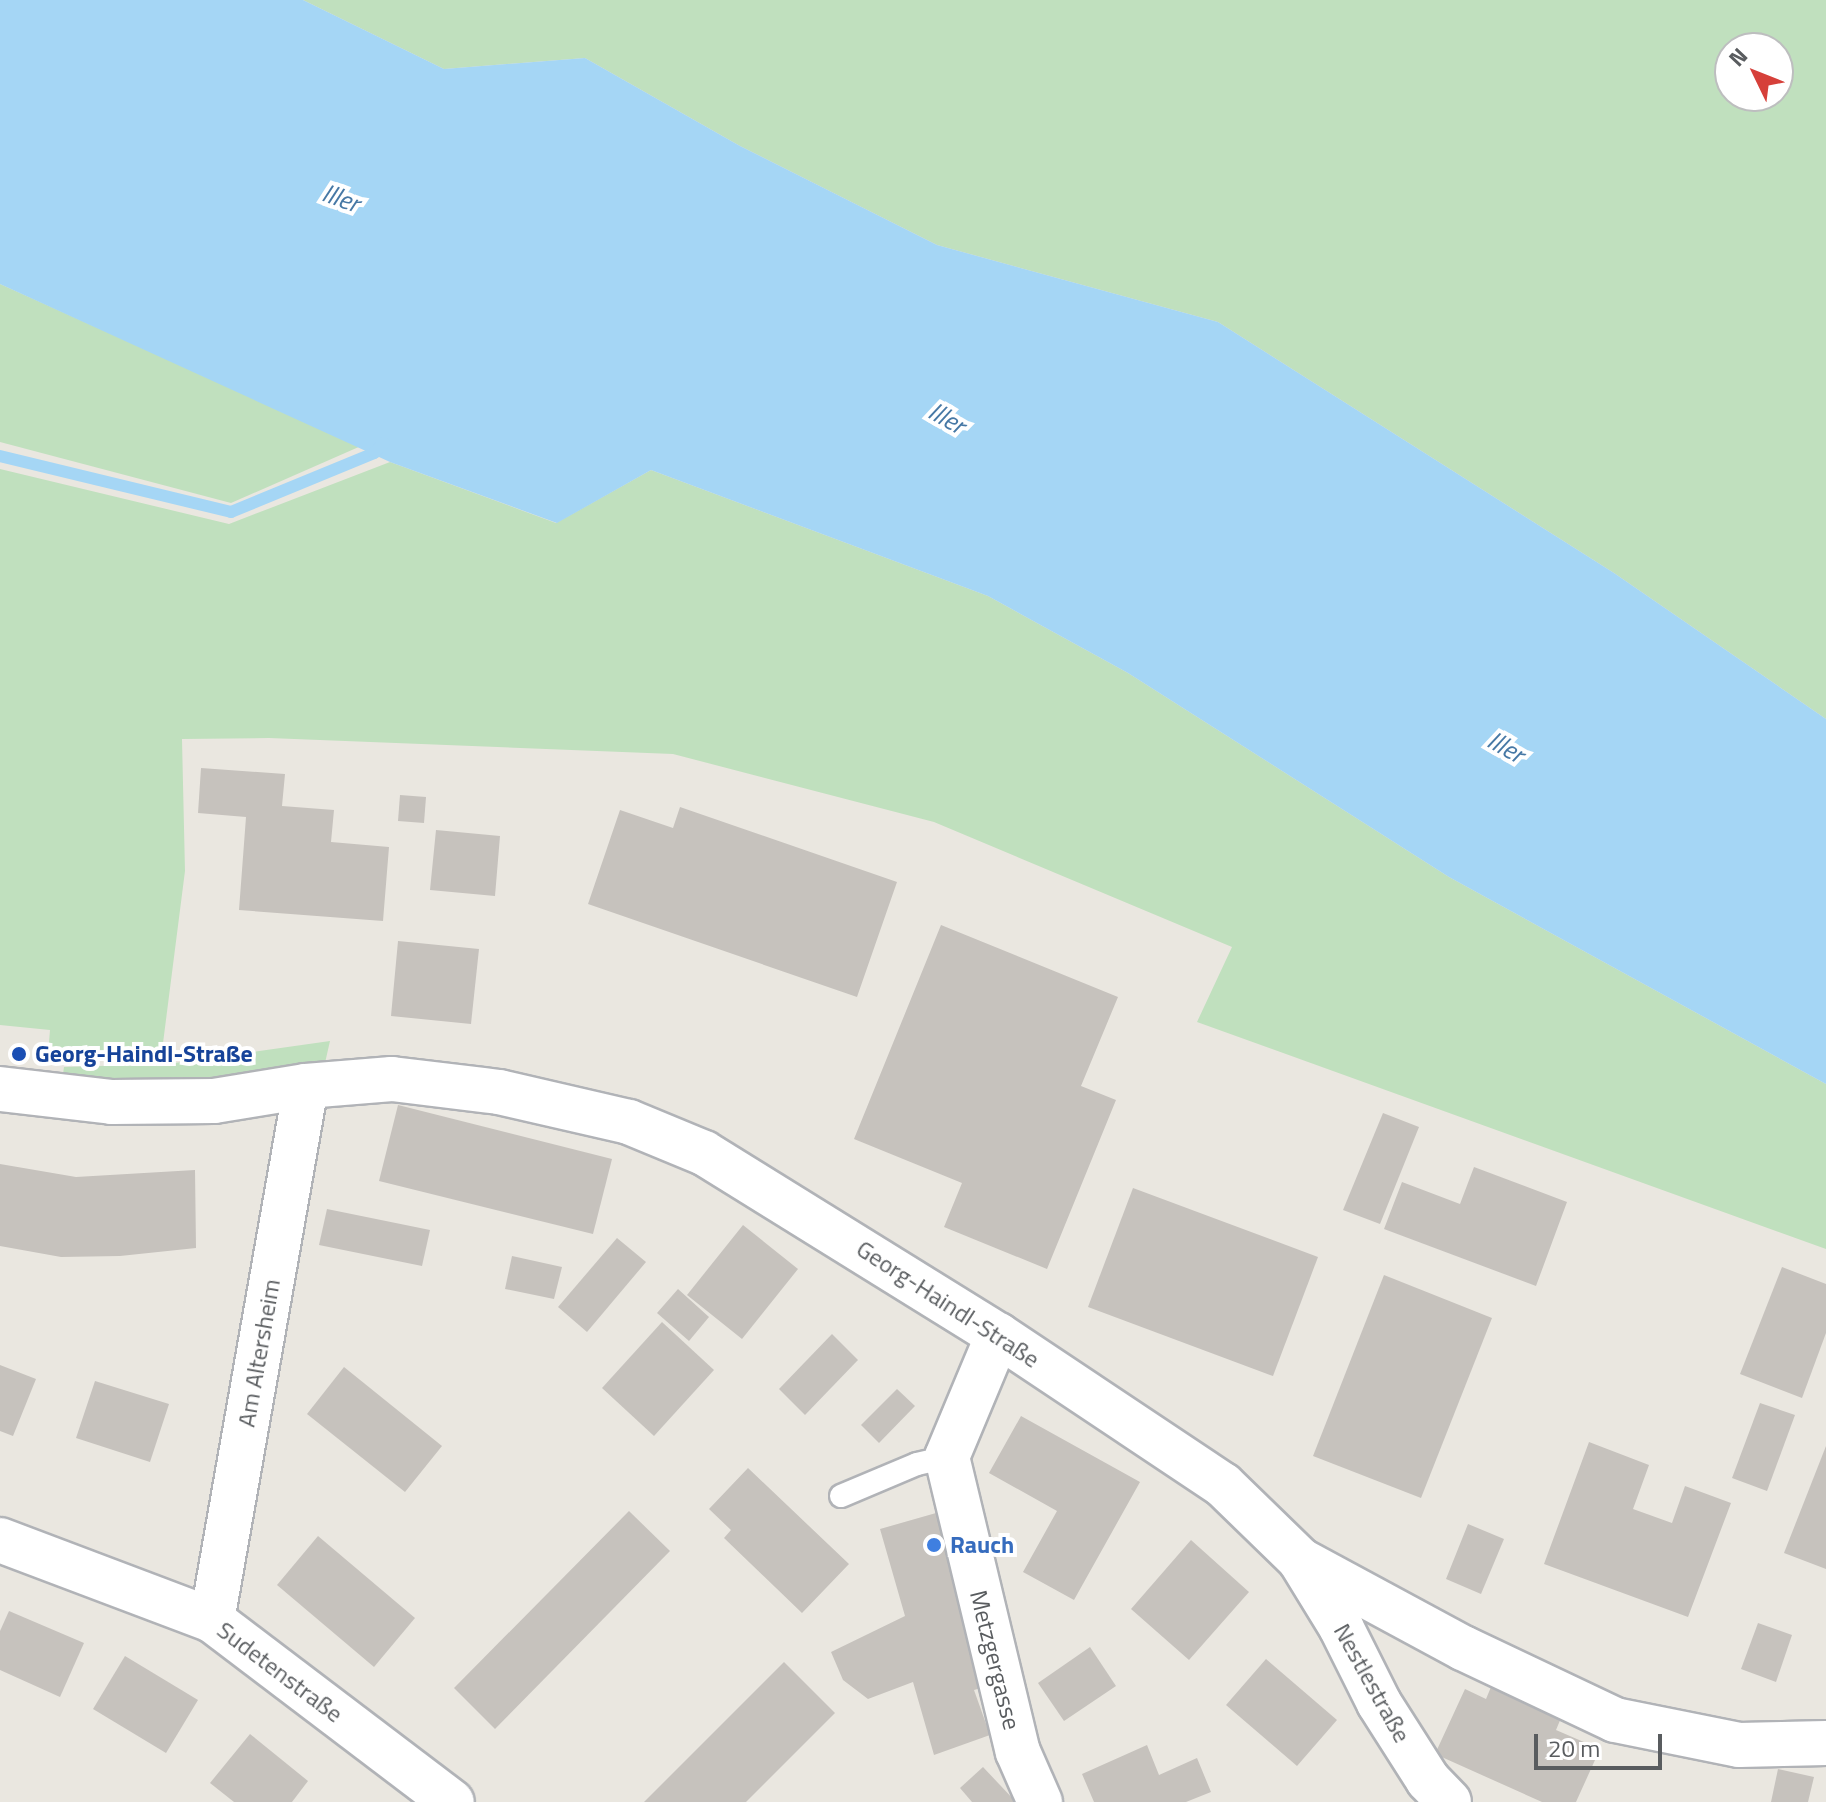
<!DOCTYPE html>
<meta charset="utf-8">
<style>
body{margin:0}
#map{position:relative;width:1826px;height:1802px;overflow:hidden;background:#eae7e0;font-family:"Titillium Web",sans-serif}
div>[style]{position:absolute}
.green>*{inset:0;background:#c0e0be}
.water>*{inset:0;background:#a5d6f5}
.stream>*{height:12px;margin:-6px;padding:0 6px;transform-origin:6px;border-radius:6px;background:#a5d6f5}
.building>*{inset:0;background:#c6c2bd}
.roads{filter:drop-shadow(2px 0 #b1b3b7) drop-shadow(-2px 0 #b1b3b7) drop-shadow(0 2px #b1b3b7) drop-shadow(0 -2px #b1b3b7)}
.lane>*{height:22px;margin:-11px;padding:0 11px;transform-origin:11px;border-radius:11px;background:#fff}
.street>*{height:44px;margin:-22px;padding:0 22px;transform-origin:22px;border-radius:22px;background:#fff}
.secondary>*{height:44px;margin:-22px;padding:0 22px;transform-origin:22px;border-radius:22px;background:#fff}
.dots>*{width:22px;height:22px;translate:-50% -50%;box-sizing:border-box;border:4px solid #fff;border-radius:50%}
span{translate:-50% -50%;white-space:nowrap;text-align:center;line-height:1.15;-webkit-text-stroke:8px #fff;paint-order:stroke}
.transit-label{font-size:24px;color:#164399;font-weight:700}
.left{translate:0 -50%;text-align:left}
.street-label{font-size:24px;color:#595c5f}
.shop-label{font-size:24px;color:#366cbe;font-weight:700}
.water-label{font-size:26px;color:#4678a5;font-style:italic}
.north{position:absolute;left:1714px;top:32px;width:80px;height:80px;box-sizing:border-box;background:#fff;border:2px solid #bdbebf;border-radius:50%;rotate:313deg;font-size:22px;font-weight:700;line-height:32px;text-align:center;color:#595c5f}
.north::after{content:'';display:block;margin:auto;width:28px;height:36px;background:#d6403a;clip-path:polygon(50% 0,100% 100%,50% 72%,0 100%)}
.scale{position:absolute;left:1534px;top:1734px;width:128px;height:36px;box-sizing:border-box;border:4px solid #595c5f;border-top:0;padding-left:10px;font-size:24px;line-height:28px;white-space:nowrap;color:#595c5f;-webkit-text-stroke:6px #fff;paint-order:stroke}
</style>
<div id="map">
<div class="green">
<div style="clip-path:polygon(evenodd,303px 0,1826px 0,1826px 719px,1614px 573px,1218px 322px,937px 245px,740px 146px,585px 58px,444px 69px,303px 0,1730px 48px,1778px 48px,1778px 96px,1730px 96px,1730px 48px)"></div>
<div style="clip-path:polygon(0 284px,361px 446px,231px 503px,0 442px)"></div>
<div style="clip-path:polygon(390px 462px,556px 523px,651px 470px,988px 596px,1128px 673px,1449px 877px,1826px 1084px,1826px 1249px,1197px 1022px,1232px 947px,934px 822px,673px 754px,269px 738px,182px 739px,185px 871px,162px 1051px,48px 1054px,50px 1030px,0 1025px,0 469px,229px 524px)"></div>
<div style="clip-path:polygon(330px 1041px,325px 1063px,215px 1085px,62px 1081px,64px 1067px,168px 1064px)"></div>
</div>
<div class="water">
<div style="clip-path:polygon(0 0,303px 0,444px 69px,585px 58px,740px 146px,937px 245px,1218px 322px,1614px 573px,1826px 719px,1826px 1084px,1449px 877px,1128px 673px,988px 596px,651px 470px,557px 523px,390px 462px,0 284px)"></div>
</div>
<div class="stream">
<div style="left:0;top:456px;width:238px;rotate:13.6deg"></div>
<div style="left:231px;top:512px;width:155px;rotate:-22.4deg"></div>
<div style="left:374px;top:453px;width:14px;rotate:-45deg"></div>
</div>
<div class="building">
<div style="clip-path:polygon(201px 768px,285px 774px,282px 806px,334px 810px,331px 842px,389px 847px,383px 921px,239px 910px,246px 817px,198px 813px)"></div>
<div style="clip-path:polygon(400px 795px,426px 797px,424px 823px,398px 821px)"></div>
<div style="clip-path:polygon(680px 807px,897px 882px,857px 997px,588px 904px,620px 810px,673px 828px)"></div>
<div style="clip-path:polygon(436px 830px,500px 836px,495px 896px,430px 890px)"></div>
<div style="clip-path:polygon(941px 925px,1118px 997px,1081px 1086px,1116px 1100px,1047px 1269px,944px 1227px,962px 1183px,854px 1139px)"></div>
<div style="clip-path:polygon(398px 941px,479px 949px,471px 1024px,391px 1016px)"></div>
<div style="clip-path:polygon(398px 1105px,612px 1159px,593px 1234px,379px 1181px)"></div>
<div style="clip-path:polygon(1383px 1113px,1419px 1127px,1380px 1224px,1343px 1210px)"></div>
<div style="clip-path:polygon(0 1164px,76px 1177px,195px 1170px,196px 1248px,120px 1256px,61px 1257px,0 1246px)"></div>
<div style="clip-path:polygon(1474px 1167px,1567px 1202px,1536px 1286px,1384px 1229px,1402px 1182px,1460px 1204px)"></div>
<div style="clip-path:polygon(1133px 1188px,1318px 1257px,1273px 1376px,1088px 1307px)"></div>
<div style="clip-path:polygon(327px 1209px,430px 1230px,422px 1266px,319px 1245px)"></div>
<div style="clip-path:polygon(743px 1225px,798px 1269px,742px 1339px,687px 1295px)"></div>
<div style="clip-path:polygon(617px 1238px,646px 1262px,587px 1332px,558px 1307px)"></div>
<div style="clip-path:polygon(512px 1256px,562px 1267px,554px 1299px,505px 1289px)"></div>
<div style="clip-path:polygon(1782px 1267px,1826px 1284px,1826px 1333px,1802px 1398px,1740px 1374px)"></div>
<div style="clip-path:polygon(1384px 1275px,1492px 1318px,1421px 1498px,1313px 1456px)"></div>
<div style="clip-path:polygon(678px 1289px,709px 1317px,689px 1341px,657px 1313px)"></div>
<div style="clip-path:polygon(662px 1322px,714px 1370px,654px 1436px,602px 1388px)"></div>
<div style="clip-path:polygon(832px 1334px,858px 1360px,805px 1415px,779px 1389px)"></div>
<div style="clip-path:polygon(0 1365px,36px 1379px,13px 1436px,0 1431px)"></div>
<div style="clip-path:polygon(344px 1367px,442px 1446px,405px 1492px,307px 1414px)"></div>
<div style="clip-path:polygon(95px 1381px,169px 1404px,150px 1462px,76px 1438px)"></div>
<div style="clip-path:polygon(897px 1389px,915px 1406px,879px 1443px,861px 1425px)"></div>
<div style="clip-path:polygon(1760px 1403px,1795px 1415px,1767px 1491px,1732px 1478px)"></div>
<div style="clip-path:polygon(1021px 1416px,1140px 1482px,1074px 1600px,1023px 1572px,1057px 1511px,989px 1473px)"></div>
<div style="clip-path:polygon(1589px 1442px,1649px 1465px,1633px 1509px,1672px 1523px,1685px 1486px,1731px 1503px,1688px 1617px,1544px 1564px)"></div>
<div style="clip-path:polygon(1826px 1446px,1826px 1569px,1784px 1553px)"></div>
<div style="clip-path:polygon(748px 1468px,849px 1564px,802px 1613px,724px 1538px,731px 1530px,709px 1509px)"></div>
<div style="clip-path:polygon(629px 1511px,670px 1551px,495px 1729px,454px 1688px)"></div>
<div style="clip-path:polygon(943px 1511px,991px 1685px,974px 1690px,990px 1735px,934px 1755px,913px 1682px,868px 1699px,843px 1680px,831px 1652px,905px 1616px,880px 1529px)"></div>
<div style="clip-path:polygon(1468px 1524px,1504px 1539px,1481px 1594px,1446px 1579px)"></div>
<div style="clip-path:polygon(318px 1536px,415px 1618px,374px 1667px,277px 1585px)"></div>
<div style="clip-path:polygon(1191px 1540px,1249px 1592px,1189px 1660px,1131px 1609px)"></div>
<div style="clip-path:polygon(9px 1611px,84px 1643px,60px 1697px,0 1670px,0 1631px)"></div>
<div style="clip-path:polygon(1758px 1623px,1792px 1635px,1776px 1682px,1741px 1669px)"></div>
<div style="clip-path:polygon(1090px 1647px,1116px 1686px,1064px 1721px,1038px 1683px)"></div>
<div style="clip-path:polygon(125px 1656px,198px 1700px,166px 1753px,93px 1709px)"></div>
<div style="clip-path:polygon(1266px 1659px,1337px 1720px,1297px 1766px,1226px 1705px)"></div>
<div style="clip-path:polygon(784px 1662px,835px 1713px,746px 1802px,644px 1802px)"></div>
<div style="clip-path:polygon(1491px 1687px,1561px 1718px,1556px 1730px,1600px 1749px,1576px 1802px,1542px 1802px,1435px 1754px,1465px 1689px,1486px 1699px)"></div>
<div style="clip-path:polygon(250px 1734px,308px 1781px,292px 1802px,234px 1802px,210px 1783px)"></div>
<div style="clip-path:polygon(1147px 1745px,1159px 1775px,1197px 1758px,1211px 1792px,1186px 1802px,1094px 1802px,1082px 1774px)"></div>
<div style="clip-path:polygon(983px 1767px,1016px 1802px,972px 1802px,960px 1788px)"></div>
<div style="clip-path:polygon(1778px 1769px,1814px 1777px,1808px 1802px,1771px 1802px)"></div>
</div>
<div class="roads">
<div class="lane">
<div style="left:841px;top:1496px;width:82px;rotate:-22.8deg"></div>
<div style="left:917px;top:1464px;width:31px;rotate:-13deg"></div>
</div>
<div class="street">
<div style="left:998px;top:1335px;width:132px;rotate:112.7deg"></div>
<div style="left:947px;top:1457px;width:303px;rotate:76.5deg"></div>
<div style="left:1018px;top:1752px;width:55px;rotate:66.3deg"></div>
<div style="left:0;top:1540px;width:227px;rotate:20.7deg"></div>
<div style="left:212px;top:1620px;width:301px;rotate:37.2deg"></div>
<div style="left:1300px;top:1560px;width:185px;rotate:28.4deg"></div>
<div style="left:1463px;top:1648px;width:168px;rotate:25.3deg"></div>
<div style="left:1615px;top:1720px;width:126px;rotate:11.4deg"></div>
<div style="left:1739px;top:1745px;width:87px;rotate:-1.3deg"></div>
<div style="left:212px;top:1620px;width:542px;rotate:-80.02deg"></div>
</div>
<div class="secondary">
<div style="left:0;top:1089px;width:113px;rotate:6.6deg"></div>
<div style="left:112px;top:1102px;width:102px;rotate:-0.6deg"></div>
<div style="left:214px;top:1101px;width:93px;rotate:-9.3deg"></div>
<div style="left:306px;top:1086px;width:86px;rotate:-4.7deg"></div>
<div style="left:392px;top:1079px;width:108px;rotate:6.9deg"></div>
<div style="left:499px;top:1092px;width:133px;rotate:13deg"></div>
<div style="left:629px;top:1122px;width:81px;rotate:22.5deg"></div>
<div style="left:704px;top:1153px;width:346px;rotate:31.8deg"></div>
<div style="left:998px;top:1335px;width:270px;rotate:33.7deg"></div>
<div style="left:1223px;top:1485px;width:107px;rotate:44.2deg"></div>
<div style="left:1300px;top:1560px;width:79px;rotate:58.5deg"></div>
<div style="left:1341px;top:1627px;width:85px;rotate:63.4deg"></div>
<div style="left:1379px;top:1703px;width:91px;rotate:57.5deg"></div>
<div style="left:1428px;top:1780px;width:30px;rotate:46deg"></div>
</div>
</div>
<div class="dots">
<div style="left:19px;top:1054px;background:#1a4fb4"></div>
<div style="left:934px;top:1545px;background:#3f7fe0"></div>
</div>
<div class="transit-label">
<span class="left" style="left:35px;top:1054px">Georg-Haindl-Straße</span>
</div>
<div class="street-label">
<span style="left:948px;top:1304px;rotate:33deg">Georg-Haindl-Straße</span>
<span style="left:259px;top:1353px;rotate:-80deg">Am Altersheim</span>
<span style="left:995px;top:1660px;rotate:76deg">Metzgergasse</span>
<span style="left:280px;top:1672px;rotate:37deg">Sudetenstraße</span>
<span style="left:1372px;top:1683px;rotate:61deg">Nestlestraße</span>
</div>
<div class="shop-label">
<span class="left" style="left:950px;top:1545px">Rauch</span>
</div>
<div class="water-label">
<span style="left:341px;top:198px;rotate:20deg">Iller</span>
<span style="left:947px;top:418px;rotate:30deg">Iller</span>
<span style="left:1506px;top:747px;rotate:30deg">Iller</span>
</div>
<div class="north">N</div>
<div class="scale">20 m</div>
</div>
